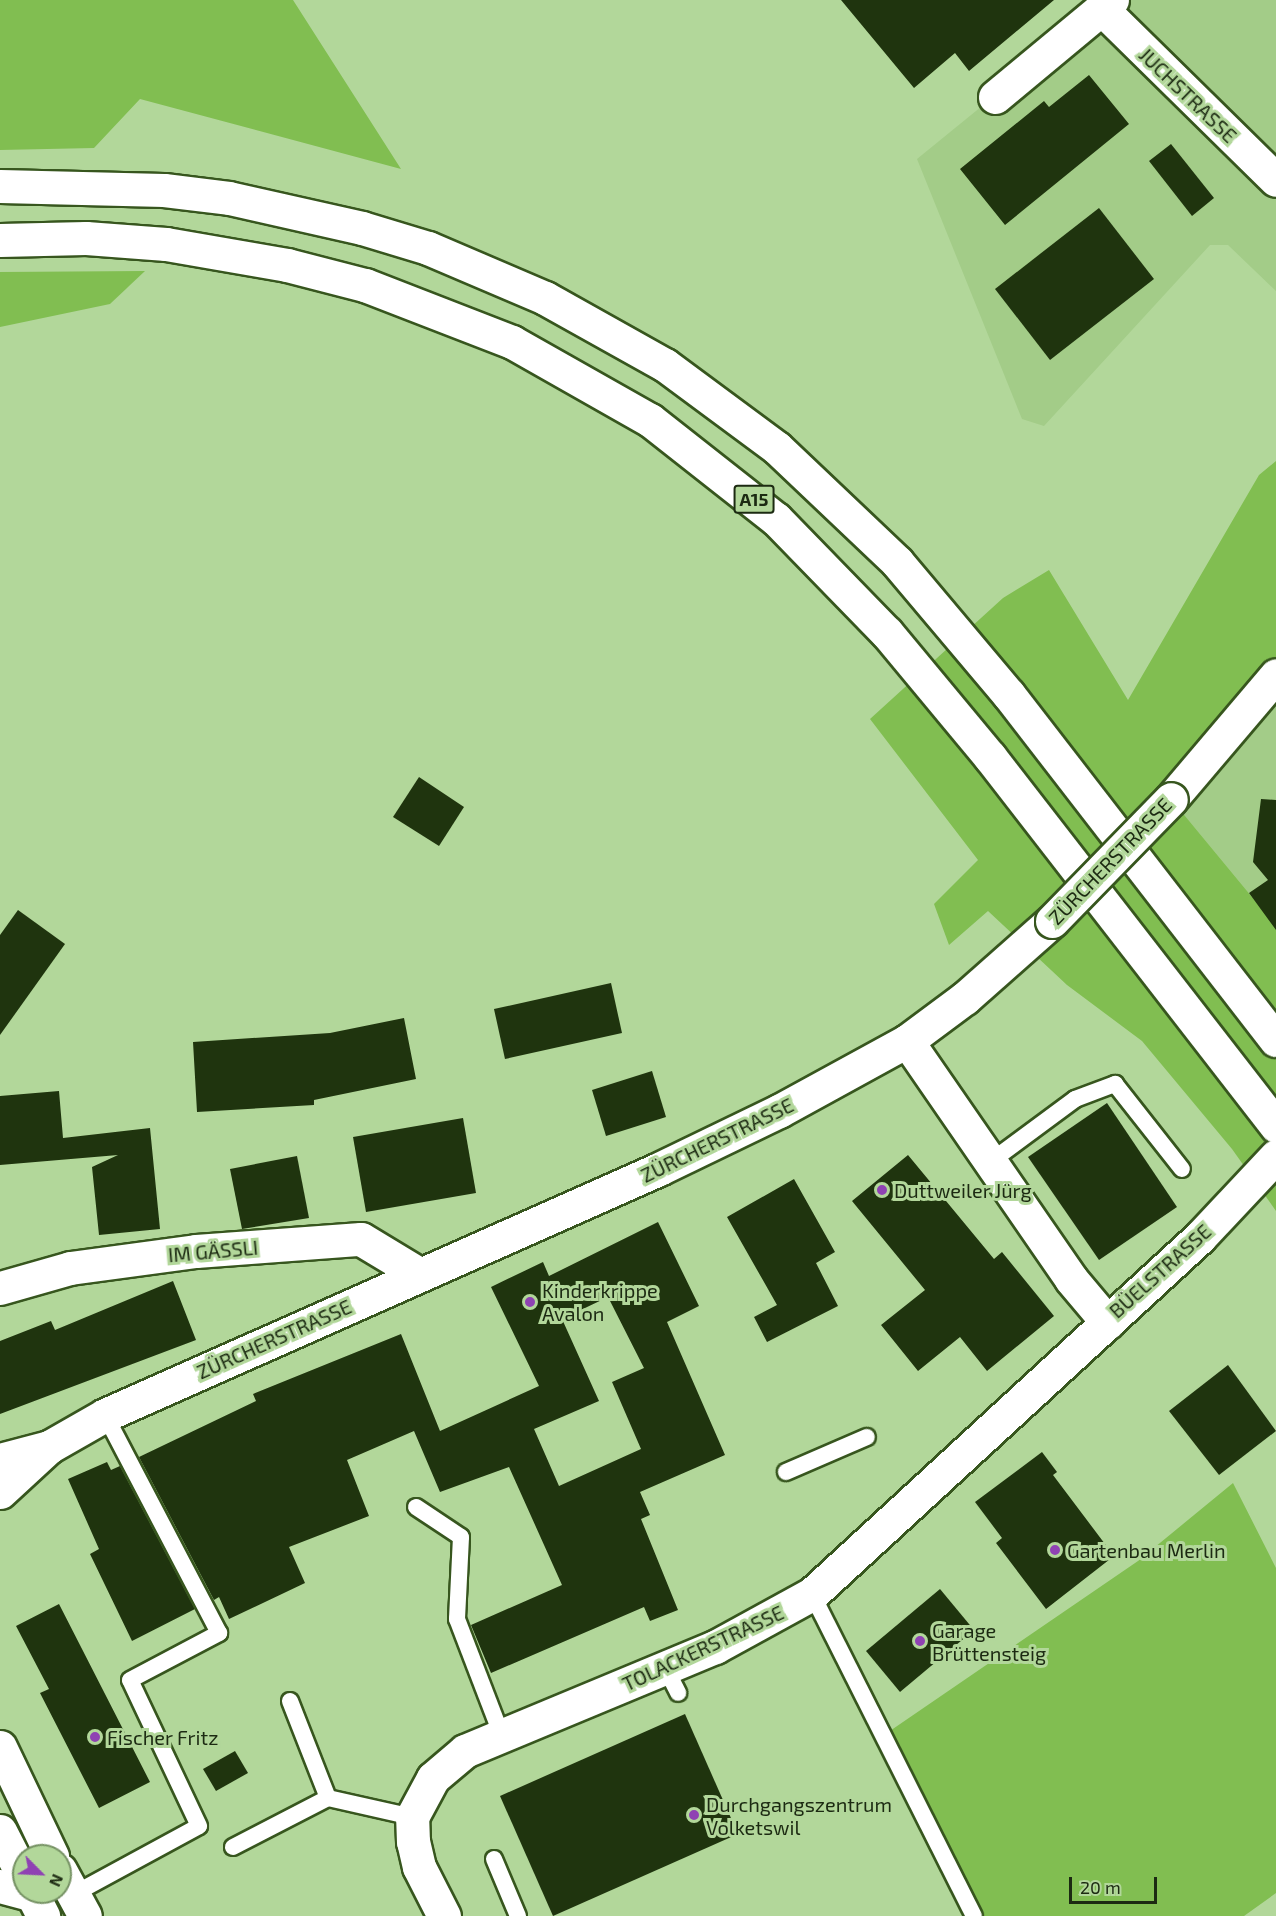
<!DOCTYPE html>
<meta charset="utf-8">
<style>
body{margin:0}
#map{position:relative;width:1276px;height:1916px;overflow:hidden;background:#b2d79a;font-family:"Exo 2",sans-serif}
div>[style]{position:absolute}
.built>*{inset:0;background:#a3cc88}
.green>*{inset:0;background:#81be51}
.building>*{inset:0;background:#1f340e}
.roads{filter:drop-shadow(2px 0 #37561e) drop-shadow(-2px 0 #37561e) drop-shadow(0 2px #37561e) drop-shadow(0 -2px #37561e)}
.service>*{height:16px;margin:-8px;padding:0 8px;transform-origin:8px;border-radius:8px;background:#fff}
.minor>*{height:33px;margin:-16.5px;padding:0 16.5px;transform-origin:16.5px;border-radius:16.5px;background:#fff}
.secondary>*{height:33px;margin:-16.5px;padding:0 16.5px;transform-origin:16.5px;border-radius:16.5px;background:#fff}
.motorway>*{height:33px;margin:-16.5px;padding:0 16.5px;transform-origin:16.5px;border-radius:16.5px;background:#fff}
.bridges{filter:drop-shadow(2px 0 #37561e) drop-shadow(-2px 0 #37561e) drop-shadow(0 2px #37561e) drop-shadow(0 -2px #37561e)}
.secondary-bridge>*{height:33px;margin:-16.5px;padding:0 16.5px;transform-origin:16.5px;border-radius:16.5px;background:#fff}
.dots>*{width:16px;height:16px;translate:-50% -50%;box-sizing:border-box;border:3px solid #b2d79a;border-radius:50%}
span{translate:-50% -50%;white-space:nowrap;text-align:center;line-height:1.15;-webkit-text-stroke:6px #b2d79a;paint-order:stroke}
.shield-label span{padding:2px 4px;background:#b2d79a;border:2px solid;border-radius:4px;-webkit-text-stroke-width:0}
.shield-label{font-size:18px;color:#1c2a12;font-weight:700}
.street-label{font-size:20px;color:#1c2a12}
.poi-label{font-size:20px;color:#1c2a12}
.left{translate:0 -50%;text-align:left}
.north{position:absolute;left:12px;top:1844px;width:60px;height:60px;box-sizing:border-box;background:#b2d79a;border:2px solid #769264;border-radius:50%;rotate:114deg;font-size:16px;font-weight:700;line-height:24px;text-align:center;color:#1c2a12}
.north::after{content:'';display:block;margin:auto;width:21px;height:27px;background:#8f42b3;clip-path:polygon(50% 0,100% 100%,50% 72%,0 100%)}
.scale{position:absolute;left:1069px;top:1877px;width:88px;height:27px;box-sizing:border-box;border:3px solid #1c2a12;border-top:0;padding-left:8px;font-size:18px;line-height:21px;white-space:nowrap;color:#1c2a12;-webkit-text-stroke:4px #b2d79a;paint-order:stroke}
</style>
<div id="map">
<div class="built">
<div style="clip-path:polygon(1112px 0,1276px 0,1276px 291px,1228px 245px,1210px 245px,1044px 426px,1022px 419px,917px 159px)"></div>
<div style="clip-path:polygon(1276px 675px,1276px 926px,1171px 799px)"></div>
</div>
<div class="green">
<div style="clip-path:polygon(0 0,293px 0,401px 169px,140px 99px,94px 148px,0 150px)"></div>
<div style="clip-path:polygon(145px 271px,110px 304px,0 327px,0 272px)"></div>
<div style="clip-path:polygon(1276px 461px,1276px 675px,1171px 799px,1276px 926px,1276px 1211px,1232px 1149px,1142px 1041px,1067px 985px,988px 911px,949px 945px,934px 904px,978px 860px,870px 719px,1003px 598px,1049px 570px,1128px 700px,1259px 475px)"></div>
<div style="clip-path:polygon(1233px 1483px,1276px 1568px,1276px 1893px,1244px 1916px,974px 1916px,884px 1735px,1138px 1561px)"></div>
</div>
<div class="building">
<div style="clip-path:polygon(841px 0,1054px 0,969px 71px,955px 53px,914px 88px)"></div>
<div style="clip-path:polygon(1089px 75px,1129px 124px,1005px 225px,960px 169px,1044px 101px,1049px 107px)"></div>
<div style="clip-path:polygon(1171px 144px,1214px 198px,1192px 216px,1149px 161px)"></div>
<div style="clip-path:polygon(1099px 208px,1154px 279px,1050px 360px,995px 289px)"></div>
<div style="clip-path:polygon(419px 777px,464px 807px,439px 846px,393px 817px)"></div>
<div style="clip-path:polygon(1261px 799px,1276px 800px,1276px 930px,1249px 893px,1268px 880px,1253px 862px)"></div>
<div style="clip-path:polygon(18px 910px,65px 944px,0 1035px,0 935px)"></div>
<div style="clip-path:polygon(611px 983px,622px 1033px,505px 1059px,494px 1009px)"></div>
<div style="clip-path:polygon(404px 1018px,416px 1079px,314px 1100px,314px 1105px,197px 1112px,193px 1042px,330px 1033px)"></div>
<div style="clip-path:polygon(652px 1071px,666px 1117px,606px 1136px,592px 1090px)"></div>
<div style="clip-path:polygon(59px 1091px,63px 1138px,150px 1128px,160px 1229px,99px 1235px,92px 1167px,118px 1155px,0 1165px,0 1096px)"></div>
<div style="clip-path:polygon(1107px 1103px,1177px 1207px,1099px 1260px,1028px 1157px)"></div>
<div style="clip-path:polygon(463px 1118px,476px 1193px,366px 1212px,353px 1137px)"></div>
<div style="clip-path:polygon(908px 1155px,994px 1259px,1002px 1252px,1054px 1316px,987px 1371px,960px 1337px,918px 1371px,881px 1325px,925px 1290px,852px 1201px)"></div>
<div style="clip-path:polygon(297px 1156px,309px 1218px,242px 1229px,230px 1169px)"></div>
<div style="clip-path:polygon(794px 1179px,835px 1252px,816px 1263px,838px 1306px,767px 1342px,754px 1317px,777px 1305px,727px 1217px)"></div>
<div style="clip-path:polygon(evenodd,658px 1222px,699px 1306px,667px 1322px,725px 1455px,640px 1492px,650px 1515px,641px 1519px,678px 1610px,650px 1621px,644px 1607px,491px 1673px,471px 1625px,562px 1585px,509px 1467px,440px 1492px,414px 1431px,347px 1460px,369px 1516px,289px 1547px,305px 1583px,229px 1619px,219px 1597px,214px 1600px,139px 1457px,256px 1401px,253px 1394px,401px 1334px,440px 1431px,539px 1386px,491px 1287px,543px 1262px,549px 1276px,658px 1222px,608px 1297px,644px 1368px,612px 1382px,641px 1449px,559px 1486px,534px 1429px,599px 1401px,562px 1319px,608px 1297px)"></div>
<div style="clip-path:polygon(173px 1281px,196px 1340px,0 1414px,0 1341px,51px 1321px,55px 1330px)"></div>
<div style="clip-path:polygon(1228px 1365px,1276px 1431px,1219px 1475px,1169px 1411px)"></div>
<div style="clip-path:polygon(1042px 1452px,1057px 1472px,1053px 1475px,1114px 1556px,1046px 1609px,996px 1543px,1002px 1538px,975px 1502px)"></div>
<div style="clip-path:polygon(107px 1462px,111px 1470px,120px 1466px,195px 1609px,132px 1641px,90px 1554px,99px 1549px,68px 1479px)"></div>
<div style="clip-path:polygon(940px 1589px,974px 1630px,900px 1692px,866px 1651px)"></div>
<div style="clip-path:polygon(59px 1604px,150px 1782px,99px 1808px,40px 1693px,49px 1689px,16px 1626px)"></div>
<div style="clip-path:polygon(685px 1714px,738px 1834px,553px 1916px,500px 1796px)"></div>
<div style="clip-path:polygon(235px 1751px,248px 1773px,216px 1791px,203px 1769px)"></div>
</div>
<div class="roads">
<div class="service">
<div style="left:990px;top:1162px;width:106px;rotate:-36.5deg"></div>
<div style="left:1075px;top:1099px;width:43px;rotate:-20.6deg"></div>
<div style="left:1115px;top:1084px;width:108px;rotate:51.8deg"></div>
<div style="left:786px;top:1472px;width:88px;rotate:-23.4deg"></div>
<div style="left:416px;top:1507px;width:54px;rotate:33.7deg"></div>
<div style="left:461px;top:1537px;width:82px;rotate:92.8deg"></div>
<div style="left:457px;top:1619px;width:125px;rotate:69deg"></div>
<div style="left:812px;top:1594px;width:360px;rotate:63.3deg"></div>
<div style="left:665px;top:1667px;width:29px;rotate:63deg"></div>
<div style="left:290px;top:1701px;width:104px;rotate:68.6deg"></div>
<div style="left:233px;top:1847px;width:107px;rotate:-27.3deg"></div>
<div style="left:328px;top:1798px;width:86px;rotate:12.7deg"></div>
<div style="left:494px;top:1859px;width:62px;rotate:67.2deg"></div>
<div style="left:74px;top:1894px;width:142px;rotate:-28.5deg"></div>
<div style="left:199px;top:1826px;width:161px;rotate:-115.3deg"></div>
<div style="left:130px;top:1680px;width:101px;rotate:-27.8deg"></div>
<div style="left:219px;top:1633px;width:246px;rotate:-117.6deg"></div>
</div>
<div class="minor">
<div style="left:1101px;top:8px;width:245px;rotate:44.5deg"></div>
<div style="left:995px;top:97px;width:152px;rotate:-39.7deg"></div>
<div style="left:907px;top:1041px;width:289px;rotate:55.4deg"></div>
<div style="left:1071px;top:1279px;width:57px;rotate:49.9deg"></div>
<div style="left:0;top:1288px;width:73px;rotate:-15.9deg"></div>
<div style="left:70px;top:1268px;width:127px;rotate:-7.7deg"></div>
<div style="left:196px;top:1251px;width:165px;rotate:-4.2deg"></div>
<div style="left:361px;top:1239px;width:68px;rotate:31.1deg"></div>
<div style="left:0;top:1886px;width:34px;rotate:15deg"></div>
<div style="left:444px;top:1916px;width:55px;rotate:-117deg"></div>
<div style="left:419px;top:1867px;width:26px;rotate:-103deg"></div>
<div style="left:413px;top:1842px;width:25px;rotate:-92deg"></div>
<div style="left:412px;top:1817px;width:44px;rotate:-61.7deg"></div>
<div style="left:433px;top:1778px;width:42px;rotate:-40.2deg"></div>
<div style="left:465px;top:1751px;width:271px;rotate:-22.6deg"></div>
<div style="left:715px;top:1647px;width:111px;rotate:-28.7deg"></div>
<div style="left:812px;top:1594px;width:527px;rotate:-42.62deg"></div>
<div style="left:1200px;top:1237px;width:111px;rotate:-46.8deg"></div>
</div>
<div class="secondary">
<div style="left:1171px;top:799px;width:162px;rotate:-49.7deg"></div>
<div style="left:0;top:1460px;width:51px;rotate:-14.9deg"></div>
<div style="left:49px;top:1447px;width:64px;rotate:-29.7deg"></div>
<div style="left:105px;top:1415px;width:606px;rotate:-23.94deg"></div>
<div style="left:659px;top:1169px;width:133px;rotate:-25.8deg"></div>
<div style="left:779px;top:1111px;width:146px;rotate:-28.7deg"></div>
<div style="left:907px;top:1041px;width:72px;rotate:-36.6deg"></div>
<div style="left:965px;top:998px;width:116px;rotate:-41.5deg"></div>
<div style="left:0;top:1492px;width:67px;rotate:-42.6deg"></div>
<div style="left:0;top:1747px;width:121px;rotate:64.5deg"></div>
<div style="left:0;top:1831px;width:53px;rotate:62.9deg"></div>
<div style="left:60px;top:1870px;width:52px;rotate:61.5deg"></div>
<div style="left:31px;top:1892px;width:27px;rotate:63deg"></div>
</div>
<div class="motorway">
<div style="left:0;top:186px;width:164px;rotate:1.4deg"></div>
<div style="left:164px;top:190px;width:65px;rotate:7deg"></div>
<div style="left:229px;top:198px;width:136px;rotate:12.7deg"></div>
<div style="left:362px;top:228px;width:69px;rotate:16.9deg"></div>
<div style="left:428px;top:248px;width:127px;rotate:23.1deg"></div>
<div style="left:545px;top:298px;width:137px;rotate:29.2deg"></div>
<div style="left:665px;top:365px;width:139px;rotate:36.5deg"></div>
<div style="left:777px;top:448px;width:166px;rotate:43.5deg"></div>
<div style="left:897px;top:562px;width:174px;rotate:49.9deg"></div>
<div style="left:1009px;top:695px;width:436px;rotate:52.3deg"></div>
<div style="left:0;top:240px;width:86px;rotate:-1.3deg"></div>
<div style="left:86px;top:238px;width:80px;rotate:4.3deg"></div>
<div style="left:166px;top:244px;width:123px;rotate:9.8deg"></div>
<div style="left:287px;top:265px;width:81px;rotate:14.4deg"></div>
<div style="left:365px;top:285px;width:158px;rotate:21.2deg"></div>
<div style="left:512px;top:342px;width:159px;rotate:29.5deg"></div>
<div style="left:650px;top:420px;width:160px;rotate:38.2deg"></div>
<div style="left:776px;top:519px;width:159px;rotate:45.8deg"></div>
<div style="left:887px;top:633px;width:161px;rotate:50.3deg"></div>
<div style="left:990px;top:757px;width:467px;rotate:52.2deg"></div>
</div>
</div>
<div class="bridges">
<div class="secondary-bridge">
<div style="left:1052px;top:921px;width:170px;rotate:-45.7deg"></div>
</div>
</div>
<div class="dots">
<div style="left:882px;top:1190px;background:#8f42b3"></div>
<div style="left:530px;top:1302px;background:#8f42b3"></div>
<div style="left:1055px;top:1550px;background:#8f42b3"></div>
<div style="left:920px;top:1641px;background:#8f42b3"></div>
<div style="left:95px;top:1737px;background:#8f42b3"></div>
<div style="left:694px;top:1815px;background:#8f42b3"></div>
</div>
<div class="shield-label">
<span style="left:754px;top:499px">A15</span>
</div>
<div class="street-label">
<span style="left:1188px;top:95px;rotate:44deg">JUCHSTRASSE</span>
<span style="left:1110px;top:861px;rotate:-46deg">ZÜRCHERSTRASSE</span>
<span style="left:717px;top:1140px;rotate:-26deg">ZÜRCHERSTRASSE</span>
<span style="left:213px;top:1251px;rotate:-5deg">IM GÄSSLI</span>
<span style="left:1160px;top:1271px;rotate:-42deg">BÜELSTRASSE</span>
<span style="left:274px;top:1339px;rotate:-24deg">ZÜRCHERSTRASSE</span>
<span style="left:703px;top:1648px;rotate:-25deg">TOLACKERSTRASSE</span>
</div>
<div class="poi-label">
<span class="left" style="left:894px;top:1190px">Duttweiler Jürg</span>
<span class="left" style="left:542px;top:1302px">Kinderkrippe<br>Avalon</span>
<span class="left" style="left:1067px;top:1550px">Gartenbau Merlin</span>
<span class="left" style="left:932px;top:1642px">Garage<br>Brüttensteig</span>
<span class="left" style="left:107px;top:1737px">Fischer Fritz</span>
<span class="left" style="left:706px;top:1816px">Durchgangszentrum<br>Volketswil</span>
</div>
<div class="north">N</div>
<div class="scale">20 m</div>
</div>
